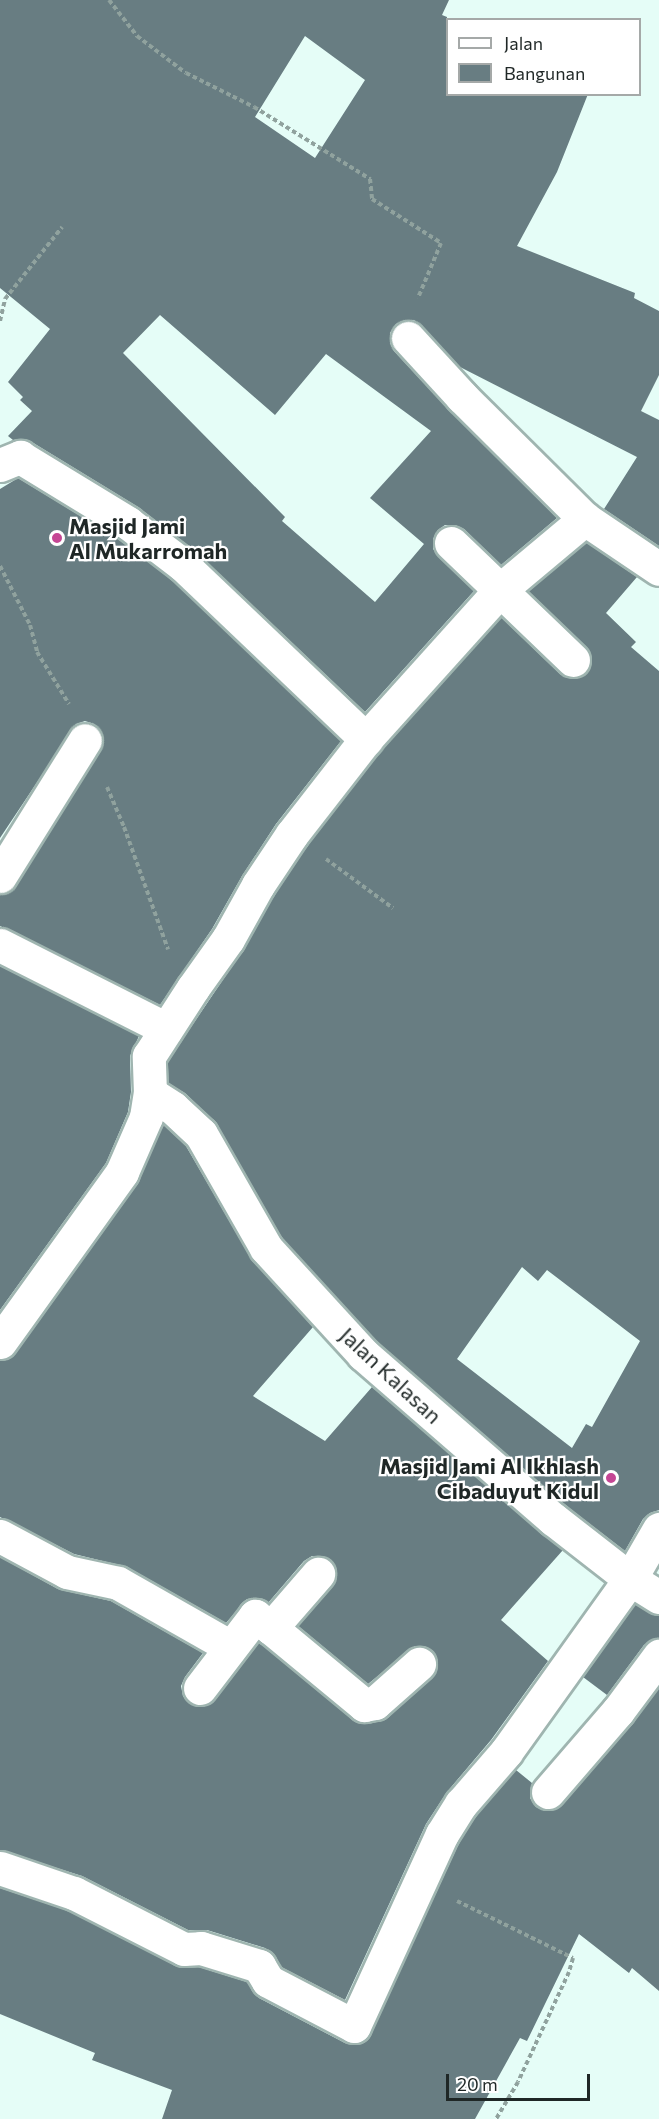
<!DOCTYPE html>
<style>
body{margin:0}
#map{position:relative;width:659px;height:2119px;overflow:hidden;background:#e5fdf7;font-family:Commissioner,sans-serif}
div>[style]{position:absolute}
.building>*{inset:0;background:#687d82}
.path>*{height:4px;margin-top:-2px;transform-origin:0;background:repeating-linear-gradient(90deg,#90a29e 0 4.5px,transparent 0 7.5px)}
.roads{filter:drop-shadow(2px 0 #9fb5b0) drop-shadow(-2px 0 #9fb5b0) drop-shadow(0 2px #9fb5b0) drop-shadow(0 -2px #9fb5b0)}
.minor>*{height:33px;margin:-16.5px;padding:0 16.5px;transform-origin:16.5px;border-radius:16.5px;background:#fff}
.dots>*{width:16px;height:16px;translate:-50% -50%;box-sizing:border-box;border:3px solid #fff;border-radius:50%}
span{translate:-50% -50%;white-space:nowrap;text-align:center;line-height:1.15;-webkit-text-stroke:4.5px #fff;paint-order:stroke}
.poi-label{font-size:22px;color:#1f2726;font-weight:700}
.left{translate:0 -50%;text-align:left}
.right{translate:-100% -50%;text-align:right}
.street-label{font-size:22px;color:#1f2726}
.legend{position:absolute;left:446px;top:18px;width:195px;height:78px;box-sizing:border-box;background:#fff;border:2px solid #a5a9a8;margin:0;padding:8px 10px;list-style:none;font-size:18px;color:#1f2726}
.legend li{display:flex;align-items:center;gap:12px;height:30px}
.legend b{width:30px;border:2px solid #a5a9a8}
.scale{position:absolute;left:446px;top:2074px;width:144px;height:27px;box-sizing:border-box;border:3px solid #1f2726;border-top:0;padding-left:8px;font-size:18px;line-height:21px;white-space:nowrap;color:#1f2726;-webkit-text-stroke:4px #fff;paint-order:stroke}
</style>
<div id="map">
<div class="building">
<div style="clip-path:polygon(evenodd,0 0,449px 0,442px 15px,447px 17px,447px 94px,588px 94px,557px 172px,517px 246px,635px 293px,634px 298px,659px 311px,659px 375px,641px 411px,659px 420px,659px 546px,604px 509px,637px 457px,460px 367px,414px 320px,405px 320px,396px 324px,390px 333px,390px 343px,394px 351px,449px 410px,557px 518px,501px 565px,464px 529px,455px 525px,445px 525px,438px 530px,433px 539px,433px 549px,474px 591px,365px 712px,194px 550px,138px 507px,30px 441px,13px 440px,8px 436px,32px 411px,20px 400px,23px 397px,8px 382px,50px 329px,0 288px,0 0,305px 36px,365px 80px,315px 158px,255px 117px,305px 36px,0 0,160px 315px,275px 415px,326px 354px,431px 431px,370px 498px,424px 544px,375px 602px,282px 521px,285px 517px,123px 353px,160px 315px)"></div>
<div style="clip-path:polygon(18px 478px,117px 538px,171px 579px,341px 741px,276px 824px,242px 876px,212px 929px,160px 1005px,0 926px,0 895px,9px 892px,16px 886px,101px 750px,104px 741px,101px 731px,94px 724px,85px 721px,76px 724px,0 838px,0 489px)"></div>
<div style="clip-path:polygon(evenodd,586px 542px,637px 577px,606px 613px,636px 642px,631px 647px,659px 671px,659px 1510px,650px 1513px,643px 1519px,625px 1551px,565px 1505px,376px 1341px,281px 1237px,214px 1121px,186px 1094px,168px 1083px,168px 1061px,243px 950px,274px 895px,307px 845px,380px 751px,501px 617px,560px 674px,568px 678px,578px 678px,587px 673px,591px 664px,591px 654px,586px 647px,528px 591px,586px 542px,522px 1267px,538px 1281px,547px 1270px,640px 1341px,592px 1427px,586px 1424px,572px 1448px,457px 1359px,522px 1267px)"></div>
<div style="clip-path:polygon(0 966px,139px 1036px,130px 1056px,131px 1092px,128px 1112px,106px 1163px,0 1310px)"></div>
<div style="clip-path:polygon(163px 1124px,186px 1146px,252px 1260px,313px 1327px,253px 1396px,325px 1441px,372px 1387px,563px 1550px,501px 1620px,548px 1661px,491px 1740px,447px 1792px,426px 1824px,345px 2000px,281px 1967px,275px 1956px,265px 1948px,207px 1930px,188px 1930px,82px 1876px,0 1850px,0 1557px,58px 1589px,111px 1601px,203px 1653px,185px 1677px,181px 1686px,183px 1696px,189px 1703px,197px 1706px,207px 1705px,215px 1699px,259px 1642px,360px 1723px,378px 1721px,387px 1717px,431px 1678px,437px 1669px,437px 1660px,433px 1651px,424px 1646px,415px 1646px,368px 1684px,298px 1626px,336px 1578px,335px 1567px,331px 1560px,322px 1556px,312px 1556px,304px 1561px,268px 1603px,258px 1598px,247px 1599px,226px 1623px,127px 1567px,74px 1554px,0 1517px,0 1360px,8px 1359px,15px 1353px,137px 1183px)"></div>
<div style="clip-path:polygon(635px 1604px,659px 1616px,659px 1638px,644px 1645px,607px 1695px,583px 1677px)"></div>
<div style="clip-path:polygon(659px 1687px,659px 1991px,632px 1968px,629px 1973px,579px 1934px,527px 2041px,520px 2038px,475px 2119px,162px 2119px,172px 2090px,92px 2060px,95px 2053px,0 2014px,0 1888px,67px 1910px,176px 1966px,199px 1967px,247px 1982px,259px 1998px,345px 2043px,354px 2045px,364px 2042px,371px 2034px,459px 1843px,476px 1815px,516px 1770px,532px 1783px,530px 1798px,536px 1807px,545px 1810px,555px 1809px,562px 1805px,632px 1723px)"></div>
</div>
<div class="path">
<div style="left:109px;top:0;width:46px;rotate:52.1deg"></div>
<div style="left:137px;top:36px;width:61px;rotate:37.1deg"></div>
<div style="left:186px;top:73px;width:76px;rotate:26.6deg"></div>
<div style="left:254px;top:107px;width:137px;rotate:31.8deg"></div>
<div style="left:370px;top:179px;width:20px;rotate:84deg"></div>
<div style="left:372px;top:199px;width:82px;rotate:32.5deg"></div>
<div style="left:441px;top:243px;width:60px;rotate:112.7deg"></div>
<div style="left:0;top:321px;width:23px;rotate:-77deg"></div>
<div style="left:5px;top:299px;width:92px;rotate:-51.6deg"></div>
<div style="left:0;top:566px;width:66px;rotate:63deg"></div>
<div style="left:30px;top:625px;width:28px;rotate:75deg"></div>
<div style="left:37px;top:652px;width:61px;rotate:58.4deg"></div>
<div style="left:107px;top:787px;width:43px;rotate:67deg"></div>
<div style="left:124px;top:827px;width:130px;rotate:70.2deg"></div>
<div style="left:326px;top:859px;width:83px;rotate:36.2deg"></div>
<div style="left:457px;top:1901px;width:129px;rotate:26.2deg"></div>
<div style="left:573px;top:1958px;width:15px;rotate:106deg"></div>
<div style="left:569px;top:1972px;width:121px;rotate:114.9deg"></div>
<div style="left:518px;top:2082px;width:43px;rotate:120.7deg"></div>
</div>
<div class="roads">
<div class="minor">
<div style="left:408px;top:338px;width:80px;rotate:47.5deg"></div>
<div style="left:462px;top:397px;width:173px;rotate:44.8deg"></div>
<div style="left:585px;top:519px;width:89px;rotate:34deg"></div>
<div style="left:0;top:465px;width:22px;rotate:-22deg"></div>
<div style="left:20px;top:457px;width:127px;rotate:31.4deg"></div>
<div style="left:128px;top:523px;width:69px;rotate:37.4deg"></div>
<div style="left:183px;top:565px;width:253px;rotate:43.6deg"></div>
<div style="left:451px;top:543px;width:169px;rotate:43.8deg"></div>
<div style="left:0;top:876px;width:160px;rotate:-58deg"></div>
<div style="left:0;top:945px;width:186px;rotate:26.8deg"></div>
<div style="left:150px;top:1093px;width:27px;rotate:33deg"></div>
<div style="left:173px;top:1108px;width:38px;rotate:43deg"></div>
<div style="left:201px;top:1134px;width:131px;rotate:60.3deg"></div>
<div style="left:266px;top:1248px;width:144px;rotate:47.5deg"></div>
<div style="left:363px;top:1354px;width:252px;rotate:41deg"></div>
<div style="left:553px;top:1519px;width:98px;rotate:37.9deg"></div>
<div style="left:630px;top:1579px;width:34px;rotate:32deg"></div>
<div style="left:0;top:1342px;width:209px;rotate:-54.3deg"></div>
<div style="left:122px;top:1172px;width:60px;rotate:-66.4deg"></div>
<div style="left:146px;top:1117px;width:24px;rotate:-81deg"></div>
<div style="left:150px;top:1093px;width:37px;rotate:-92deg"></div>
<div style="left:149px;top:1056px;width:81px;rotate:-57.1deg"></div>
<div style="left:193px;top:988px;width:60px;rotate:-54.5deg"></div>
<div style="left:228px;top:939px;width:62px;rotate:-60.9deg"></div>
<div style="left:258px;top:885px;width:61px;rotate:-56.3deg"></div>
<div style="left:292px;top:834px;width:120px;rotate:-52.1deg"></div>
<div style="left:366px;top:739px;width:200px;rotate:-48deg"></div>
<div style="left:500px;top:590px;width:111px;rotate:-39.9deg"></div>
<div style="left:0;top:1536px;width:76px;rotate:28.2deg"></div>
<div style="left:67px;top:1572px;width:52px;rotate:12.2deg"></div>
<div style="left:118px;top:1583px;width:128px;rotate:29.6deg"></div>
<div style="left:271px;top:1628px;width:121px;rotate:39.6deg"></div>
<div style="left:364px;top:1705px;width:11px;rotate:-10deg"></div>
<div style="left:375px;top:1703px;width:59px;rotate:-41.6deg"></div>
<div style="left:200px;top:1688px;width:91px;rotate:-52.6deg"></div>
<div style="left:255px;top:1616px;width:20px;rotate:37deg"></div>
<div style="left:271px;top:1628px;width:72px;rotate:-49deg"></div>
<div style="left:548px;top:1792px;width:107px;rotate:-49.2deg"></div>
<div style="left:618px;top:1711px;width:69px;rotate:-53.3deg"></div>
<div style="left:0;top:1868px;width:78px;rotate:18.7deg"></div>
<div style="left:74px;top:1893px;width:123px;rotate:27deg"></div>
<div style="left:184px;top:1949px;width:17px;rotate:-3deg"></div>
<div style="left:201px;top:1948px;width:61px;rotate:17.2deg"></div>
<div style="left:259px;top:1966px;width:17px;rotate:59deg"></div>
<div style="left:268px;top:1981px;width:97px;rotate:27.6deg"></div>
<div style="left:354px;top:2026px;width:211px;rotate:-65.4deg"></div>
<div style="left:442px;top:1834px;width:36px;rotate:-58deg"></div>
<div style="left:461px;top:1804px;width:69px;rotate:-49.1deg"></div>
<div style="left:506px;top:1752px;width:213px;rotate:-54.4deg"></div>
<div style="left:630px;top:1579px;width:58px;rotate:-59.9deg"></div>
</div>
</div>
<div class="dots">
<div style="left:57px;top:538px;background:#c54694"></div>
<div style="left:611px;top:1478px;background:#c54694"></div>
</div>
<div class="poi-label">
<span class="left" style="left:69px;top:538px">Masjid Jami<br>Al Mukarromah</span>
<span class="right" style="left:599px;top:1478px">Masjid Jami Al Ikhlash<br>Cibaduyut Kidul</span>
</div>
<div class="street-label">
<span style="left:391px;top:1375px;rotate:43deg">Jalan Kalasan</span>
</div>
<ul class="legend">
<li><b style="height:8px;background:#fff"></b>Jalan</li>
<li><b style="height:16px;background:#687d82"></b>Bangunan</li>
</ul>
<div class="scale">20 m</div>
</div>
